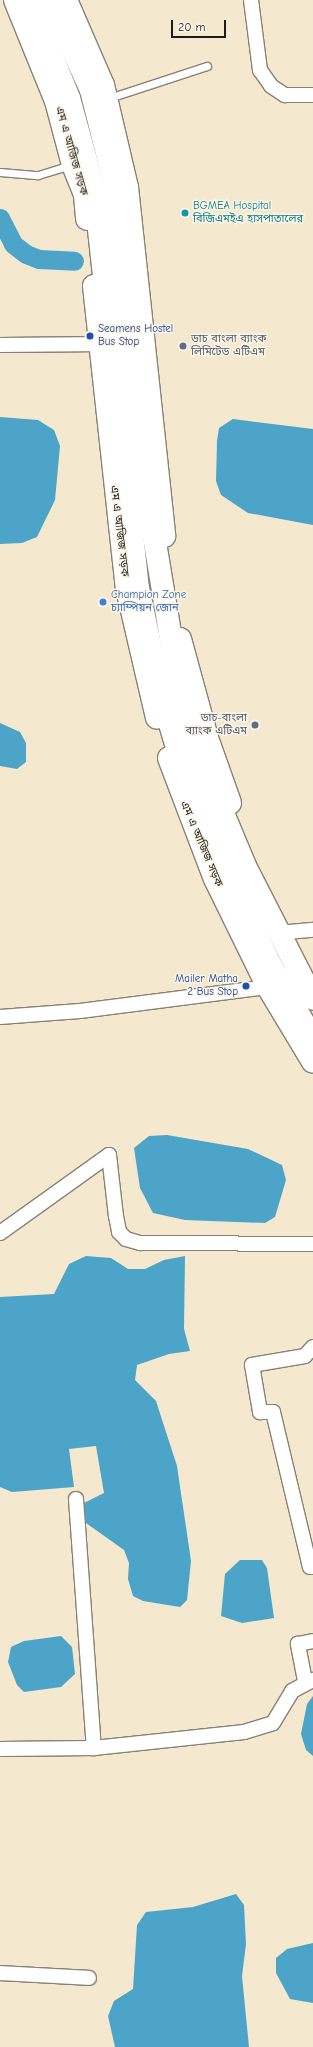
<!DOCTYPE html>
<meta charset="utf-8">
<style>
body{margin:0}
#map{position:relative;width:313px;height:2047px;overflow:hidden;background:#f4e9ce;font-family:"Comic Neue","Noto Sans Bengali",sans-serif}
div>[style]{position:absolute}
.water>*{inset:0;background:#4ca4c9}
.canal>*{height:19px;margin:-9.5px;padding:0 9.5px;transform-origin:9.5px;border-radius:9.5px;background:#4ca4c9}
.roads{filter:drop-shadow(1px 0 #888275) drop-shadow(-1px 0 #888275) drop-shadow(0 1px #888275) drop-shadow(0 -1px #888275)}
.service>*{height:7px;margin:-3.5px;padding:0 3.5px;transform-origin:3.5px;border-radius:3.5px;background:#fff}
.minor>*{height:14px;margin:-7px;padding:0 7px;transform-origin:7px;border-radius:7px;background:#fff}
.primary>*{height:22px;margin:-11px;padding:0 11px;transform-origin:11px;border-radius:11px;background:#fff}
.trunk>*{height:22px;margin:-11px;padding:0 11px;transform-origin:11px;border-radius:11px;background:#fff}
.dots>*{width:11px;height:11px;translate:-50% -50%;box-sizing:border-box;border:2px solid #fcf5e5;border-radius:50%}
span{translate:-50% -50%;white-space:nowrap;text-align:center;line-height:1.15;-webkit-text-stroke:3px #fcf5e5;paint-order:stroke}
.street-label{font-size:11px;color:#1c1c1c}
.culture-label{font-size:11px;color:#0d838f}
.left{translate:0 -50%;text-align:left}
.transit-label{font-size:11px;color:#164399}
.right{translate:-100% -50%;text-align:right}
.service-label{font-size:11px;color:#4e5e75}
.shop-label{font-size:11px;color:#366cbe}
.scale{position:absolute;left:171px;top:20px;width:55px;height:18px;box-sizing:border-box;border:2px solid #1c1c1c;border-top:0;padding-left:5px;font-size:12px;line-height:14px;white-space:nowrap;color:#1c1c1c;-webkit-text-stroke:3px #fcf5e5;paint-order:stroke}
</style>
<div id="map">
<div class="water">
<div style="clip-path:polygon(0 417px,38px 420px,54px 430px,60px 446px,55px 500px,37px 537px,22px 543px,0 544px)"></div>
<div style="clip-path:polygon(233px 419px,313px 429px,313px 525px,248px 513px,221px 495px,216px 481px,217px 441px,219px 428px)"></div>
<div style="clip-path:polygon(0 723px,20px 732px,26px 743px,26px 762px,17px 769px,0 766px)"></div>
<div style="clip-path:polygon(167px 1135px,248px 1149px,282px 1165px,286px 1180px,275px 1217px,265px 1223px,185px 1220px,153px 1213px,140px 1188px,134px 1148px,149px 1136px)"></div>
<div style="clip-path:polygon(86px 1256px,111px 1258px,128px 1269px,145px 1269px,164px 1260px,185px 1256px,184px 1329px,190px 1351px,169px 1354px,137px 1365px,135px 1380px,156px 1401px,177px 1466px,191px 1561px,187px 1600px,180px 1607px,143px 1601px,133px 1596px,128px 1579px,129px 1563px,124px 1550px,86px 1523px,84px 1503px,104px 1493px,96px 1446px,69px 1449px,74px 1487px,12px 1492px,0 1487px,0 1297px,54px 1294px,69px 1264px)"></div>
<div style="clip-path:polygon(240px 1560px,262px 1560px,267px 1568px,274px 1618px,242px 1623px,221px 1616px,225px 1574px)"></div>
<div style="clip-path:polygon(61px 1636px,72px 1647px,75px 1674px,61px 1687px,24px 1692px,17px 1685px,8px 1662px,11px 1647px,24px 1641px)"></div>
<div style="clip-path:polygon(313px 1696px,313px 1756px,306px 1750px,301px 1734px,307px 1704px)"></div>
<div style="clip-path:polygon(236px 1894px,244px 1905px,246px 1944px,242px 1976px,249px 2047px,115px 2047px,108px 2016px,114px 2001px,133px 1989px,137px 1925px,146px 1912px,193px 1907px)"></div>
<div style="clip-path:polygon(313px 1943px,313px 2003px,290px 1999px,276px 1973px,276px 1958px,287px 1949px)"></div>
</div>
<div class="canal">
<div style="left:0;top:218px;width:29px;rotate:63deg"></div>
<div style="left:13px;top:244px;width:16px;rotate:38deg"></div>
<div style="left:26px;top:254px;width:14px;rotate:21deg"></div>
<div style="left:39px;top:259px;width:35px;rotate:3deg"></div>
</div>
<div class="roads">
<div class="service">
<div style="left:109px;top:98px;width:103px;rotate:-18.1deg"></div>
<div style="left:0;top:172px;width:38px;rotate:5deg"></div>
<div style="left:38px;top:175px;width:34px;rotate:-17deg"></div>
</div>
<div class="minor">
<div style="left:251px;top:0;width:71px;rotate:82.7deg"></div>
<div style="left:260px;top:70px;width:19px;rotate:55deg"></div>
<div style="left:271px;top:86px;width:17px;rotate:33deg"></div>
<div style="left:285px;top:95px;width:28px"></div>
<div style="left:0;top:345px;width:100px;rotate:-0.6deg"></div>
<div style="left:288px;top:932px;width:25px;rotate:-5deg"></div>
<div style="left:0;top:1017px;width:80px;rotate:-4.3deg"></div>
<div style="left:80px;top:1011px;width:190px;rotate:-7.3deg"></div>
<div style="left:0;top:1233px;width:134px;rotate:-35.6deg"></div>
<div style="left:109px;top:1155px;width:61px;rotate:83.5deg"></div>
<div style="left:116px;top:1216px;width:16px;rotate:79deg"></div>
<div style="left:119px;top:1232px;width:10px;rotate:45deg"></div>
<div style="left:126px;top:1239px;width:15px;rotate:16deg"></div>
<div style="left:140px;top:1243px;width:173px;rotate:0.3deg"></div>
<div style="left:313px;top:1347px;width:12px;rotate:132deg"></div>
<div style="left:305px;top:1356px;width:54px;rotate:170.4deg"></div>
<div style="left:252px;top:1365px;width:48px;rotate:80.3deg"></div>
<div style="left:260px;top:1412px;width:13px"></div>
<div style="left:273px;top:1412px;width:159px;rotate:76.6deg"></div>
<div style="left:310px;top:1567px;width:3px"></div>
<div style="left:76px;top:1499px;width:250px;rotate:85.9deg"></div>
<div style="left:305px;top:1681px;width:38px;rotate:-101deg"></div>
<div style="left:298px;top:1644px;width:15px;rotate:-11deg"></div>
<div style="left:0;top:1749px;width:94px;rotate:-0.6deg"></div>
<div style="left:94px;top:1748px;width:151px;rotate:-6.1deg"></div>
<div style="left:244px;top:1732px;width:30px;rotate:-17deg"></div>
<div style="left:273px;top:1723px;width:37px;rotate:-59deg"></div>
<div style="left:292px;top:1691px;width:24px;rotate:-28deg"></div>
<div style="left:0;top:1973px;width:89px;rotate:3.2deg"></div>
</div>
<div class="primary">
<div style="left:15px;top:0;width:109px;rotate:67.9deg"></div>
<div style="left:56px;top:101px;width:66px;rotate:75.1deg"></div>
<div style="left:73px;top:165px;width:32px;rotate:68deg"></div>
<div style="left:85px;top:195px;width:24px;rotate:85deg"></div>
<div style="left:66px;top:0;width:93px;rotate:66.5deg"></div>
<div style="left:103px;top:85px;width:105px;rotate:76.8deg"></div>
<div style="left:127px;top:187px;width:351px;rotate:83.9deg"></div>
<div style="left:94px;top:286px;width:305px;rotate:83.8deg"></div>
<div style="left:127px;top:589px;width:132px;rotate:76.9deg"></div>
<div style="left:180px;top:639px;width:103px;rotate:74.7deg"></div>
<div style="left:207px;top:738px;width:69px;rotate:70.5deg"></div>
<div style="left:169px;top:758px;width:129px;rotate:69.2deg"></div>
<div style="left:215px;top:879px;width:120px;rotate:63.9deg"></div>
<div style="left:268px;top:987px;width:87px;rotate:59deg"></div>
</div>
<div class="trunk">
<div style="left:29px;top:0;width:106px;rotate:67.8deg"></div>
<div style="left:69px;top:98px;width:98px;rotate:74.7deg"></div>
<div style="left:95px;top:193px;width:397px;rotate:83.8deg"></div>
<div style="left:138px;top:588px;width:101px;rotate:78deg"></div>
<div style="left:159px;top:687px;width:98px;rotate:73.4deg"></div>
<div style="left:187px;top:781px;width:102px;rotate:66.9deg"></div>
<div style="left:227px;top:875px;width:99px;rotate:64.2deg"></div>
<div style="left:270px;top:964px;width:86px;rotate:60.2deg"></div>
<div style="left:50px;top:0;width:99px;rotate:65.5deg"></div>
<div style="left:91px;top:90px;width:102px;rotate:75.8deg"></div>
<div style="left:116px;top:189px;width:301px;rotate:84.3deg"></div>
<div style="left:146px;top:488px;width:196px;rotate:80.6deg"></div>
<div style="left:178px;top:681px;width:98px;rotate:72.9deg"></div>
<div style="left:207px;top:775px;width:99px;rotate:67.3deg"></div>
<div style="left:245px;top:866px;width:149px;rotate:62.9deg"></div>
</div>
</div>
<div class="dots">
<div style="left:185px;top:213px;background:#0f9aa8"></div>
<div style="left:90px;top:336px;background:#1a4fb4"></div>
<div style="left:183px;top:346px;background:#5c6f8a"></div>
<div style="left:103px;top:602px;background:#3f7fe0"></div>
<div style="left:255px;top:725px;background:#5c6f8a"></div>
<div style="left:246px;top:986px;background:#1a4fb4"></div>
</div>
<div class="street-label">
<span style="left:71px;top:151px;rotate:74deg">এম এ আজিজ সড়ক</span>
<span style="left:119px;top:531px;rotate:83deg">এম এ আজিজ সড়ক</span>
<span style="left:201px;top:844px;rotate:67deg">এম এ আজিজ সড়ক</span>
</div>
<div class="culture-label">
<span class="left" style="left:193px;top:213px">BGMEA Hospital<br>বিজিএমইএ হাসপাতালের</span>
</div>
<div class="transit-label">
<span class="left" style="left:98px;top:336px">Seamens Hostel<br>Bus Stop</span>
<span class="right" style="left:238px;top:986px">Mailer Matha<br>2 Bus Stop</span>
</div>
<div class="service-label">
<span class="left" style="left:191px;top:346px">ডাচ বাংলা ব্যাংক<br>লিমিটেড এটিএম</span>
<span class="right" style="left:247px;top:725px">ডাচ-বাংলা<br>ব্যাংক এটিএম</span>
</div>
<div class="shop-label">
<span class="left" style="left:111px;top:602px">Champion Zone<br>চ্যাম্পিয়ন জোন</span>
</div>
<div class="scale">20 m</div>
</div>
